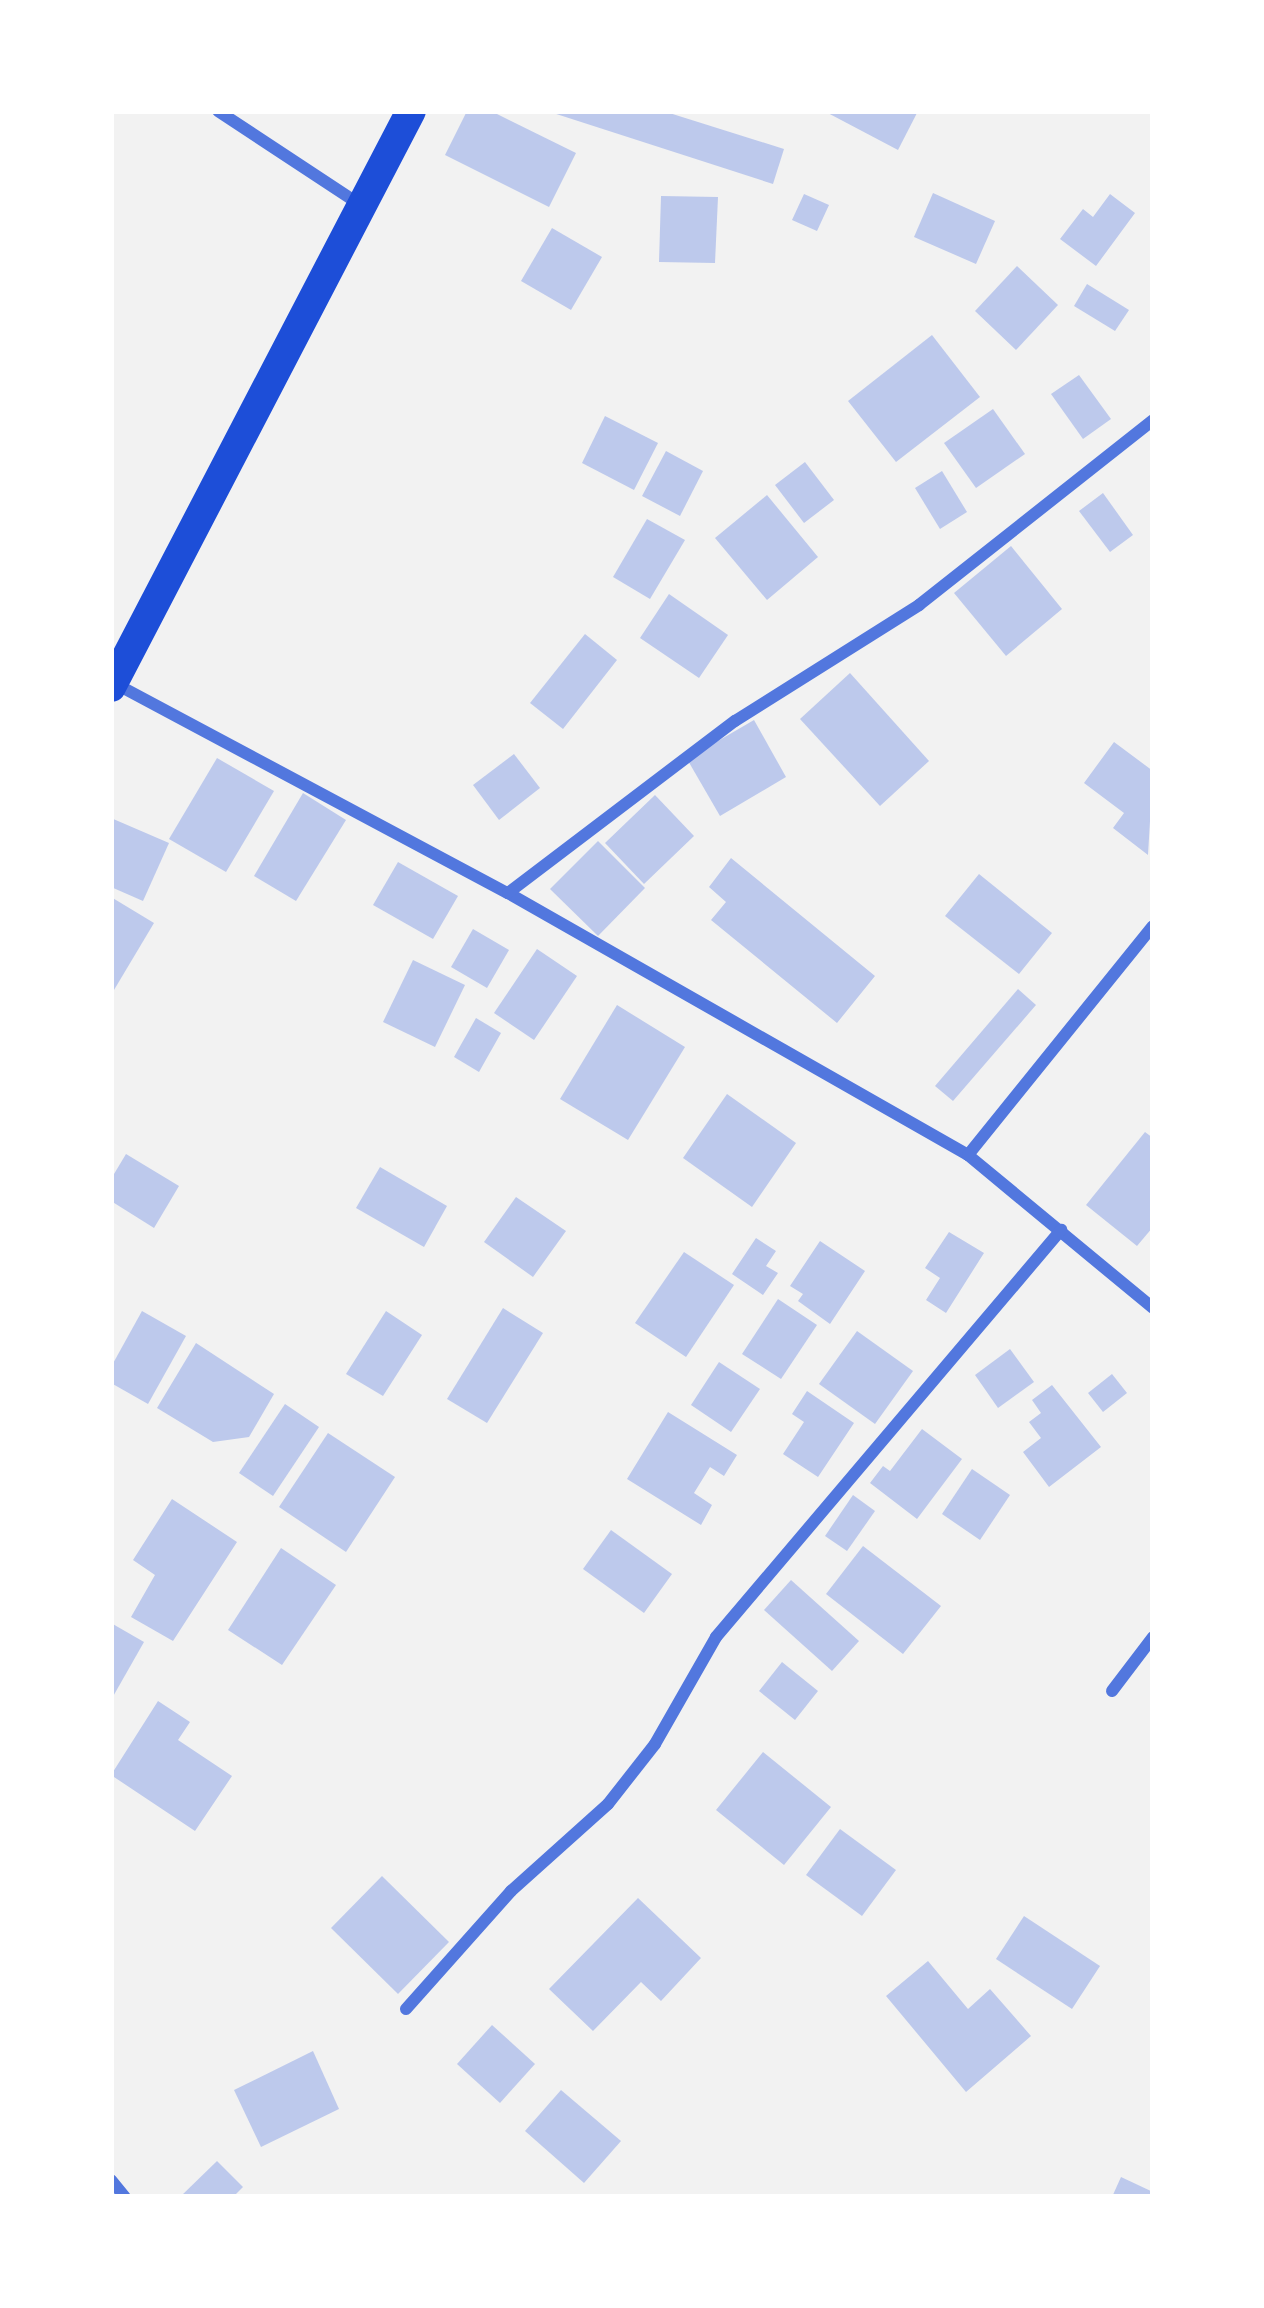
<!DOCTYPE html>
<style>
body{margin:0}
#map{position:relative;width:1264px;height:2308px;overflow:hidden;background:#f2f2f2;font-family:Bitter,serif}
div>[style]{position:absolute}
.building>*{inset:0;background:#bdc9ec}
.minor>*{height:12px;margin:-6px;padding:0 6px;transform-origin:6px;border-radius:6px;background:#5277de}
.primary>*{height:30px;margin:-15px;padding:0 15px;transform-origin:15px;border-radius:15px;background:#1d4ed8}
span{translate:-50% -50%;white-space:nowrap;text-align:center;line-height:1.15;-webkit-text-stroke:9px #fff;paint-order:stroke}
.frame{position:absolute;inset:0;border:114px solid #fff;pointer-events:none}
</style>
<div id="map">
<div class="building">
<div style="clip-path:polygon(467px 111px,491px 111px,576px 153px,549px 207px,445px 155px)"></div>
<div style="clip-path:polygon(547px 111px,663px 111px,784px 149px,773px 184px)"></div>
<div style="clip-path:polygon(824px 111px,918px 111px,898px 150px)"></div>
<div style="clip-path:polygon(933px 193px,995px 221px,976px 264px,914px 237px)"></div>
<div style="clip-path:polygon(804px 194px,829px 205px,817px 231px,792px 220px)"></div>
<div style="clip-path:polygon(1110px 194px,1135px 213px,1096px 266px,1060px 239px,1083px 209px,1093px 217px)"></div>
<div style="clip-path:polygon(661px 196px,718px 197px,715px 263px,659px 262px)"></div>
<div style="clip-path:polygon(552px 228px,602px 257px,571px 310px,521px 281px)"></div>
<div style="clip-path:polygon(1017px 266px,1058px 305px,1016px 350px,975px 311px)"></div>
<div style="clip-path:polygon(1087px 284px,1129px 310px,1115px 331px,1074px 306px)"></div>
<div style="clip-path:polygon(932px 335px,980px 397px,896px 462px,848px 401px)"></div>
<div style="clip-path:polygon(1079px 375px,1111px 419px,1083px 439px,1051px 394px)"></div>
<div style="clip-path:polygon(993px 409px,1025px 454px,976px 488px,944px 443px)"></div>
<div style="clip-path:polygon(605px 416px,658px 443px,634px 490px,582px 463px)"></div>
<div style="clip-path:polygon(666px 451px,703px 471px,680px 516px,642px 496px)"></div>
<div style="clip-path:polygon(805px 462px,834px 500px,804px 523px,775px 485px)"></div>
<div style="clip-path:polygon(942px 471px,967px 512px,940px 529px,915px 488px)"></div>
<div style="clip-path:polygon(1103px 493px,1133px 535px,1110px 552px,1079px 511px)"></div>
<div style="clip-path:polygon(767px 495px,818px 557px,767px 600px,715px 538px)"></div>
<div style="clip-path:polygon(647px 519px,685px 540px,650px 599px,613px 577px)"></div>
<div style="clip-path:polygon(1011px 546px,1062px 609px,1006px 656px,954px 593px)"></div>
<div style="clip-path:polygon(669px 594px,728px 635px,699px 678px,640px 638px)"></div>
<div style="clip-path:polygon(585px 634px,617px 660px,563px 729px,530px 703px)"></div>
<div style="clip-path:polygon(850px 673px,929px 761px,880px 806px,800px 719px)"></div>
<div style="clip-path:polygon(754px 720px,786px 777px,720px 816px,687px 759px)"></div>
<div style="clip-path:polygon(1114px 742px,1153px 771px,1148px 855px,1113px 828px,1124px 813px,1084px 783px)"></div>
<div style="clip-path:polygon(514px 754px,540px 788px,499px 820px,473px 785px)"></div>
<div style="clip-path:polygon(217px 758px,274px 791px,226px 872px,169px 839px)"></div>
<div style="clip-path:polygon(303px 793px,346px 820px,296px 901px,254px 876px)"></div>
<div style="clip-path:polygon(655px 795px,694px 836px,644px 884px,605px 843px)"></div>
<div style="clip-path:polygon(111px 818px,169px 843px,143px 901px,111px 887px)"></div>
<div style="clip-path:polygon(598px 841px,645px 888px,598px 936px,550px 889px)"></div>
<div style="clip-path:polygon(731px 858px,875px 976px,837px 1023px,711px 920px,726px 902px,709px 887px)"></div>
<div style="clip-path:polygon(398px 862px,458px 896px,433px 939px,373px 905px)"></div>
<div style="clip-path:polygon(979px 874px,1052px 933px,1019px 974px,945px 916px)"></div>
<div style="clip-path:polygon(111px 897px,154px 923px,111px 995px)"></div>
<div style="clip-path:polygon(473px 929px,509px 950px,487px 988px,451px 967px)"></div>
<div style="clip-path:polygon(537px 949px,577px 976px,534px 1040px,494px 1013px)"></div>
<div style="clip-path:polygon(413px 960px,465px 985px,435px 1047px,383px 1022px)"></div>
<div style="clip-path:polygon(1018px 989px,1036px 1005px,953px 1101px,935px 1086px)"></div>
<div style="clip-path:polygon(617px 1005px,685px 1047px,628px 1140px,560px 1099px)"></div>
<div style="clip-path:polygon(476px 1018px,501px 1033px,479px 1072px,454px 1057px)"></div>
<div style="clip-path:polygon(727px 1094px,796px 1143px,752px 1207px,683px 1158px)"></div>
<div style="clip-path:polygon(1145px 1132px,1153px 1138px,1153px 1227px,1137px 1246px,1086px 1205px)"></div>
<div style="clip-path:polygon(126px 1154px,179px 1186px,154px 1228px,111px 1201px,111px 1179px)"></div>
<div style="clip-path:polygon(380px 1167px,447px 1206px,424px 1247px,356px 1208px)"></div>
<div style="clip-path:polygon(516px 1197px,566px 1231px,533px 1277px,484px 1242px)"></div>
<div style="clip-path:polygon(949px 1232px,984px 1253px,946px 1313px,926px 1300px,940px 1278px,925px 1268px)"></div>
<div style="clip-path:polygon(756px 1238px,776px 1251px,766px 1266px,778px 1273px,763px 1295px,732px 1274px)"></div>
<div style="clip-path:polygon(820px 1241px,865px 1271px,830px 1324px,798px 1301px,803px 1294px,790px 1286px)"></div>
<div style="clip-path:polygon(684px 1252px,734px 1285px,686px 1357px,635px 1323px)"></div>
<div style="clip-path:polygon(778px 1299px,817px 1325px,781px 1379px,742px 1354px)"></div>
<div style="clip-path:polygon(503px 1308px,543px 1333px,487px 1423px,447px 1399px)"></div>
<div style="clip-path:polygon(142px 1311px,186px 1336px,148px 1404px,111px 1383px,111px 1367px)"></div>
<div style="clip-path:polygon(386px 1311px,422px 1335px,383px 1396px,346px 1374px)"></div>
<div style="clip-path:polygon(857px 1331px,913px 1371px,875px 1424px,819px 1384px)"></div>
<div style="clip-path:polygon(196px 1343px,274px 1394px,249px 1437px,213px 1442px,157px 1408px)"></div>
<div style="clip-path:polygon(1010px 1349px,1034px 1382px,998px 1408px,975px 1375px)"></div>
<div style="clip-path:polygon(719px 1362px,760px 1389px,731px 1432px,691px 1405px)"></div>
<div style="clip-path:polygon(1112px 1374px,1127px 1393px,1103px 1412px,1088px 1393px)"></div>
<div style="clip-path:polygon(1052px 1385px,1101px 1447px,1049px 1487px,1023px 1452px,1041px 1438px,1029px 1422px,1041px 1413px,1032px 1400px)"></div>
<div style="clip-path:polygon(807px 1391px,854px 1423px,818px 1477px,783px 1454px,804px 1422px,792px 1414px)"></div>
<div style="clip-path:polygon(285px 1404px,319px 1427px,273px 1496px,239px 1473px)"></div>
<div style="clip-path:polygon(668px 1412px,737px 1455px,724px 1476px,710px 1467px,694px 1493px,712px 1505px,701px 1525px,627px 1479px)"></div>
<div style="clip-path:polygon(922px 1429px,962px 1459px,917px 1519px,870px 1483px,883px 1466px,890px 1471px)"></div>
<div style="clip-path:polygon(328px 1433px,395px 1477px,346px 1552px,279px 1507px)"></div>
<div style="clip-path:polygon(972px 1469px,1010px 1495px,980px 1540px,942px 1514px)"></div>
<div style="clip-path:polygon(853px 1495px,875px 1511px,847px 1551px,825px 1536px)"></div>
<div style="clip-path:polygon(172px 1499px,237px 1542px,173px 1641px,131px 1617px,155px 1575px,133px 1560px)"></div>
<div style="clip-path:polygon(611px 1530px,672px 1574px,644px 1613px,583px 1569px)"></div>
<div style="clip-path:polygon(863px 1546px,941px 1606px,903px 1654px,826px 1594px)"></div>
<div style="clip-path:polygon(281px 1548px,336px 1585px,282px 1665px,228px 1630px)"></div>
<div style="clip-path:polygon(791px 1580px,859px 1641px,832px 1671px,764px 1610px)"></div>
<div style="clip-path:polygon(111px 1623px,144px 1642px,111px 1700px)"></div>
<div style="clip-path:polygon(782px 1662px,818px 1691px,795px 1720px,759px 1691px)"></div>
<div style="clip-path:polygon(158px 1701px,190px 1722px,178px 1740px,232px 1776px,195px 1831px,111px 1775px)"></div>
<div style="clip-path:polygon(763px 1752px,831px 1807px,784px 1865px,716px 1810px)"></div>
<div style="clip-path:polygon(840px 1829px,896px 1870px,862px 1916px,806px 1875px)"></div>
<div style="clip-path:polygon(382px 1876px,449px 1942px,398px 1994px,331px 1928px)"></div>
<div style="clip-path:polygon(638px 1898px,701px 1958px,661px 2001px,641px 1982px,593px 2031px,549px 1989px)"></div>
<div style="clip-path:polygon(1024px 1916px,1100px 1966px,1072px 2009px,996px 1959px)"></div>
<div style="clip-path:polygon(928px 1961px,968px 2009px,990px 1989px,1031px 2036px,966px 2092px,886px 1996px)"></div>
<div style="clip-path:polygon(492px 2025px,535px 2064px,500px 2103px,457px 2064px)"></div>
<div style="clip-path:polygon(313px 2051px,339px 2109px,261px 2147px,234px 2090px)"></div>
<div style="clip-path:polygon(561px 2090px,621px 2141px,584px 2183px,525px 2131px)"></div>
<div style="clip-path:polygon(217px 2161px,243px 2187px,233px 2197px,180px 2197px)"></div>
<div style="clip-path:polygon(1121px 2177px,1153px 2192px,1153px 2197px,1112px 2197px)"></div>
</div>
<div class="minor">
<div style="left:218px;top:111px;width:169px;rotate:33.4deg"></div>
<div style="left:114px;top:683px;width:446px;rotate:28.1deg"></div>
<div style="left:508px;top:893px;width:529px;rotate:29.66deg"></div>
<div style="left:968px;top:1155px;width:240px;rotate:39.6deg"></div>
<div style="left:508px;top:893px;width:285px;rotate:-37.2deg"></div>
<div style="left:735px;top:721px;width:218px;rotate:-32.2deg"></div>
<div style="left:919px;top:605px;width:298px;rotate:-38.3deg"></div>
<div style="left:968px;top:1155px;width:294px;rotate:-51.1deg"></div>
<div style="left:1112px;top:1691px;width:68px;rotate:-52.8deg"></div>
<div style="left:406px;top:2009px;width:158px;rotate:-48.3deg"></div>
<div style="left:511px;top:1891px;width:130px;rotate:-41.9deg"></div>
<div style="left:608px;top:1804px;width:76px;rotate:-51.9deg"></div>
<div style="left:655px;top:1744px;width:123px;rotate:-60.3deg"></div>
<div style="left:716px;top:1637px;width:534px;rotate:-49.71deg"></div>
<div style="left:111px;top:2180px;width:22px;rotate:51deg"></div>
</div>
<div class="primary">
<div style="left:111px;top:687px;width:649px;rotate:-62.49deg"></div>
</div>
<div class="frame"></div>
</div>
